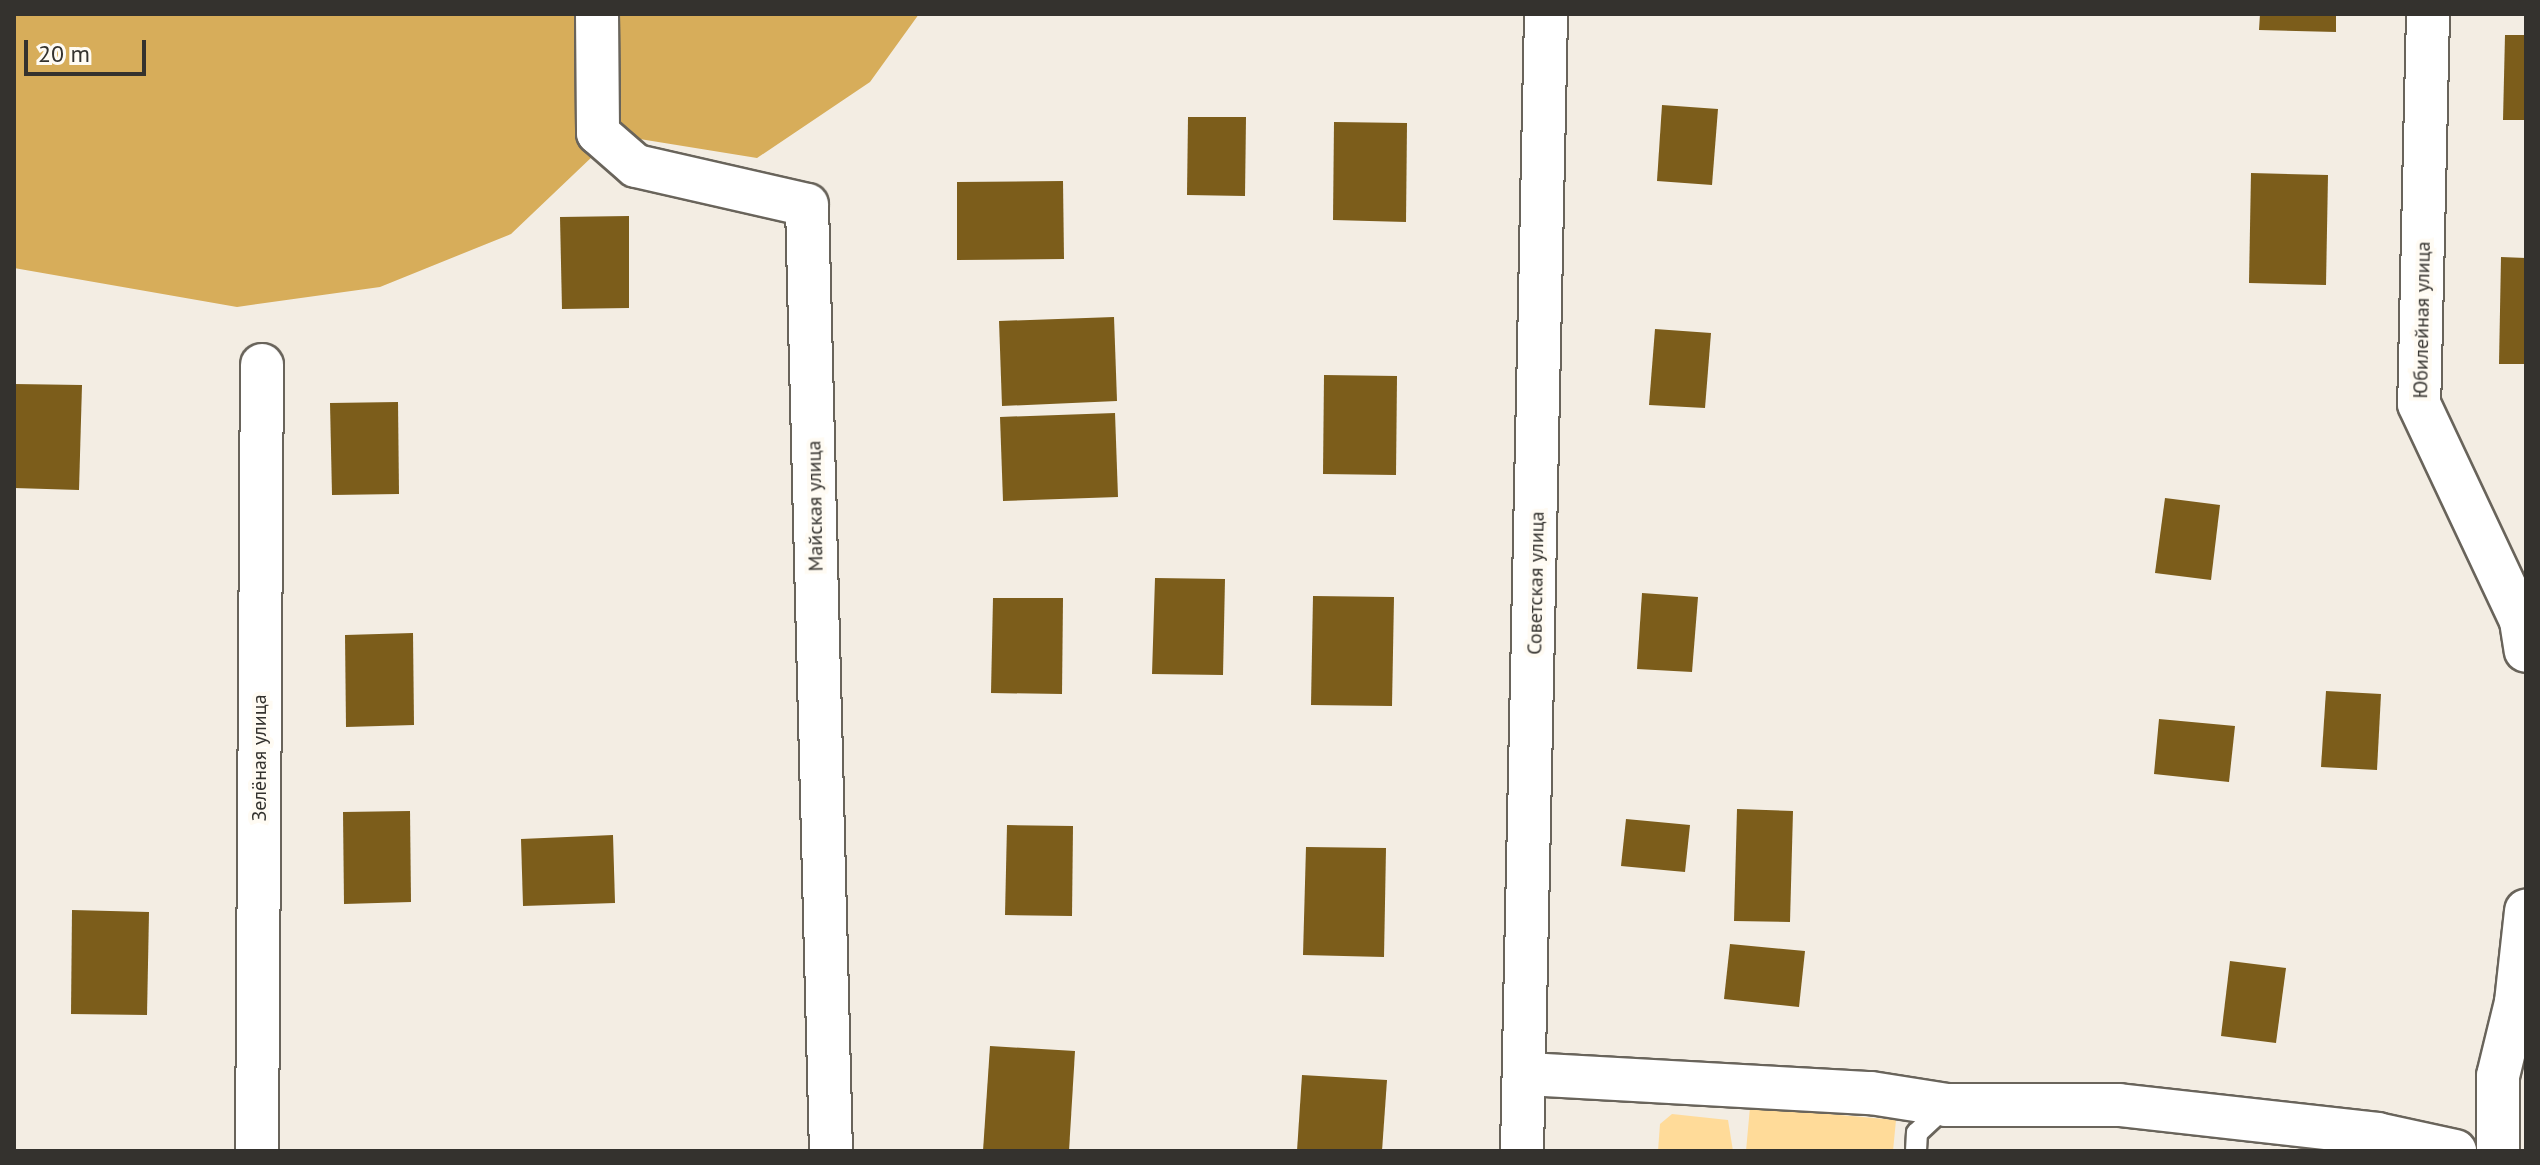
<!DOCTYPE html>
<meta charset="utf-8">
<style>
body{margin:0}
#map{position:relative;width:2540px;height:1165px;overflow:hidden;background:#f3ede3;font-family:"PT Sans",sans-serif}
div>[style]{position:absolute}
.green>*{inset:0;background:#ffdb99}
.forest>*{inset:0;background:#d7ad5a}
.building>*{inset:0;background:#7c5d1b}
.roads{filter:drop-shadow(2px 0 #69645b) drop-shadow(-2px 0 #69645b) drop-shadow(0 2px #69645b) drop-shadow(0 -2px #69645b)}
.service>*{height:20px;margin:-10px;padding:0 10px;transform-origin:10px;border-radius:10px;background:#fff}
.minor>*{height:42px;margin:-21px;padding:0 21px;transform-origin:21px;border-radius:21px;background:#fff}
span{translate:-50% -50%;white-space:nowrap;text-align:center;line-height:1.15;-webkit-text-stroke:8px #fffbf3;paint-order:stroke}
.street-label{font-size:20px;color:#34322e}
.frame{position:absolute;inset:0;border:16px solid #34322e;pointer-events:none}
.scale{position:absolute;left:24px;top:40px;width:122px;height:36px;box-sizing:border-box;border:4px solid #34322e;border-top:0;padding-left:10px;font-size:24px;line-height:28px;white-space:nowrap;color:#34322e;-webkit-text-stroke:6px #fffbf3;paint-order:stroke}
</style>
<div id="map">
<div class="green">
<div style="clip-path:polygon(1750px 1107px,1896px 1120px,1893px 1151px,1746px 1151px)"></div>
<div style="clip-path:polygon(1672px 1114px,1728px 1120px,1733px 1151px,1658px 1151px,1660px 1124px)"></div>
</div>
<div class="forest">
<div style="clip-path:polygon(14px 14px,919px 14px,870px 82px,757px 158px,615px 135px,511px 234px,380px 287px,237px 307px,14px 268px)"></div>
</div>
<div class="building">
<div style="clip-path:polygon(2260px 14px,2336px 14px,2336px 32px,2259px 30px)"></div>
<div style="clip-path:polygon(2505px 35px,2526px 35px,2526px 120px,2503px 120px)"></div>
<div style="clip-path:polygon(1662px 105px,1718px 109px,1712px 185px,1657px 181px)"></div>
<div style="clip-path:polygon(1188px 117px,1246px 117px,1245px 196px,1187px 195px)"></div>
<div style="clip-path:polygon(1334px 122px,1407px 123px,1406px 222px,1333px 220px)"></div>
<div style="clip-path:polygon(2251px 173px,2328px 175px,2326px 285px,2249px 283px)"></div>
<div style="clip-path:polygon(1063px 181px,1064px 259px,957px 260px,957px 182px)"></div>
<div style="clip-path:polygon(629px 216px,629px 308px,562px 309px,560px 217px)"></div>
<div style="clip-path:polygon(2501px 257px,2526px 258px,2526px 364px,2499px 364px)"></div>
<div style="clip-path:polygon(1114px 317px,1117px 401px,1002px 406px,999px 321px)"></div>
<div style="clip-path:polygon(1655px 329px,1711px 333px,1705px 408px,1649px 405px)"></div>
<div style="clip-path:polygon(1324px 375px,1397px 376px,1396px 475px,1323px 474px)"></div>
<div style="clip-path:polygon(14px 384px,82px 385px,79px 490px,14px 488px)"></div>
<div style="clip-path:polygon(398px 402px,399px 494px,332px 495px,330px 403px)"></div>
<div style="clip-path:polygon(1115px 413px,1118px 497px,1003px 501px,1000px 417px)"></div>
<div style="clip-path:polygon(2165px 498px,2220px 505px,2211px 580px,2155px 573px)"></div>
<div style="clip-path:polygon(1155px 578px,1225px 579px,1223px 675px,1152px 674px)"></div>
<div style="clip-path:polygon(1642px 593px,1698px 597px,1692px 672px,1637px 669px)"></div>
<div style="clip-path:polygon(1313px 596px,1394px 597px,1392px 706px,1311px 705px)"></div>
<div style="clip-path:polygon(993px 598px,1063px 598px,1062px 694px,991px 693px)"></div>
<div style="clip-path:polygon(413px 633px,414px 725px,346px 727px,345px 635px)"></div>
<div style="clip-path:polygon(2326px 691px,2381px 694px,2377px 770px,2321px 767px)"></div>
<div style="clip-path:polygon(2159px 719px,2235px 726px,2229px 782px,2154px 774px)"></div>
<div style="clip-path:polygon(1737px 809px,1793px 811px,1790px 922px,1734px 921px)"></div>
<div style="clip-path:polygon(410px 811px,411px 902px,344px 904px,343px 812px)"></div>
<div style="clip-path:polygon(1626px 819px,1690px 825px,1685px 872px,1621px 866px)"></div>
<div style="clip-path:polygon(1007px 825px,1073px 826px,1072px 916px,1005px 915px)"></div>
<div style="clip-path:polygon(613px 835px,615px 903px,523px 906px,521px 839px)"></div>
<div style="clip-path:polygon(1306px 847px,1386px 848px,1384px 957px,1303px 955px)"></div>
<div style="clip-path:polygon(72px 910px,149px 912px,147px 1015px,71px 1014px)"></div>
<div style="clip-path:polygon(1730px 944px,1805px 951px,1799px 1007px,1724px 999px)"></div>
<div style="clip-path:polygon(2230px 961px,2286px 968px,2276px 1043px,2221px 1036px)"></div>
<div style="clip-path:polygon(990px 1046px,1075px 1051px,1069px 1151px,983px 1151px)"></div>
<div style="clip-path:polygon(1302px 1075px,1387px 1080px,1382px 1151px,1297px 1151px)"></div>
</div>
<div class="roads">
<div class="service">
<div style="left:1916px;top:1151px;width:18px;rotate:-87deg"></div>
<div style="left:1917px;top:1133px;width:41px;rotate:-43deg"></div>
</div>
<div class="minor">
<div style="left:597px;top:14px;width:119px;rotate:89.5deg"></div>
<div style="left:598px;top:133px;width:50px;rotate:41deg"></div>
<div style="left:636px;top:166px;width:175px;rotate:12.8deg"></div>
<div style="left:807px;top:205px;width:946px;rotate:88.55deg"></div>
<div style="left:2428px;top:14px;width:390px;rotate:91.3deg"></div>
<div style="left:2419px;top:404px;width:240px;rotate:64.8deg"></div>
<div style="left:2521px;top:621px;width:30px;rotate:81deg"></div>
<div style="left:1527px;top:1074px;width:345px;rotate:3.2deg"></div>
<div style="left:1871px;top:1093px;width:77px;rotate:9deg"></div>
<div style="left:1947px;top:1105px;width:172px"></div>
<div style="left:2119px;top:1105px;width:260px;rotate:6.4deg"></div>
<div style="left:2377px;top:1134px;width:80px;rotate:12.3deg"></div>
<div style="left:257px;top:1151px;width:786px;rotate:-89.64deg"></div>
<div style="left:1522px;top:1151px;width:1137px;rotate:-88.79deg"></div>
<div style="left:2498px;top:1151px;width:75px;rotate:-90deg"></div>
<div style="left:2498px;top:1076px;width:76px;rotate:-76.3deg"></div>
<div style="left:2516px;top:1002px;width:92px;rotate:-83.7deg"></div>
</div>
</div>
<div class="street-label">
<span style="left:2422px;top:320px;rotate:-89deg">Юбилейная улица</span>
<span style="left:815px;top:506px;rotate:-91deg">Майская улица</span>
<span style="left:1536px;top:583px;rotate:-89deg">Советская улица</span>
<span style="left:259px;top:758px;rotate:-90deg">Зелёная улица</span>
</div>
<div class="frame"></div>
<div class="scale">20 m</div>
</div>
